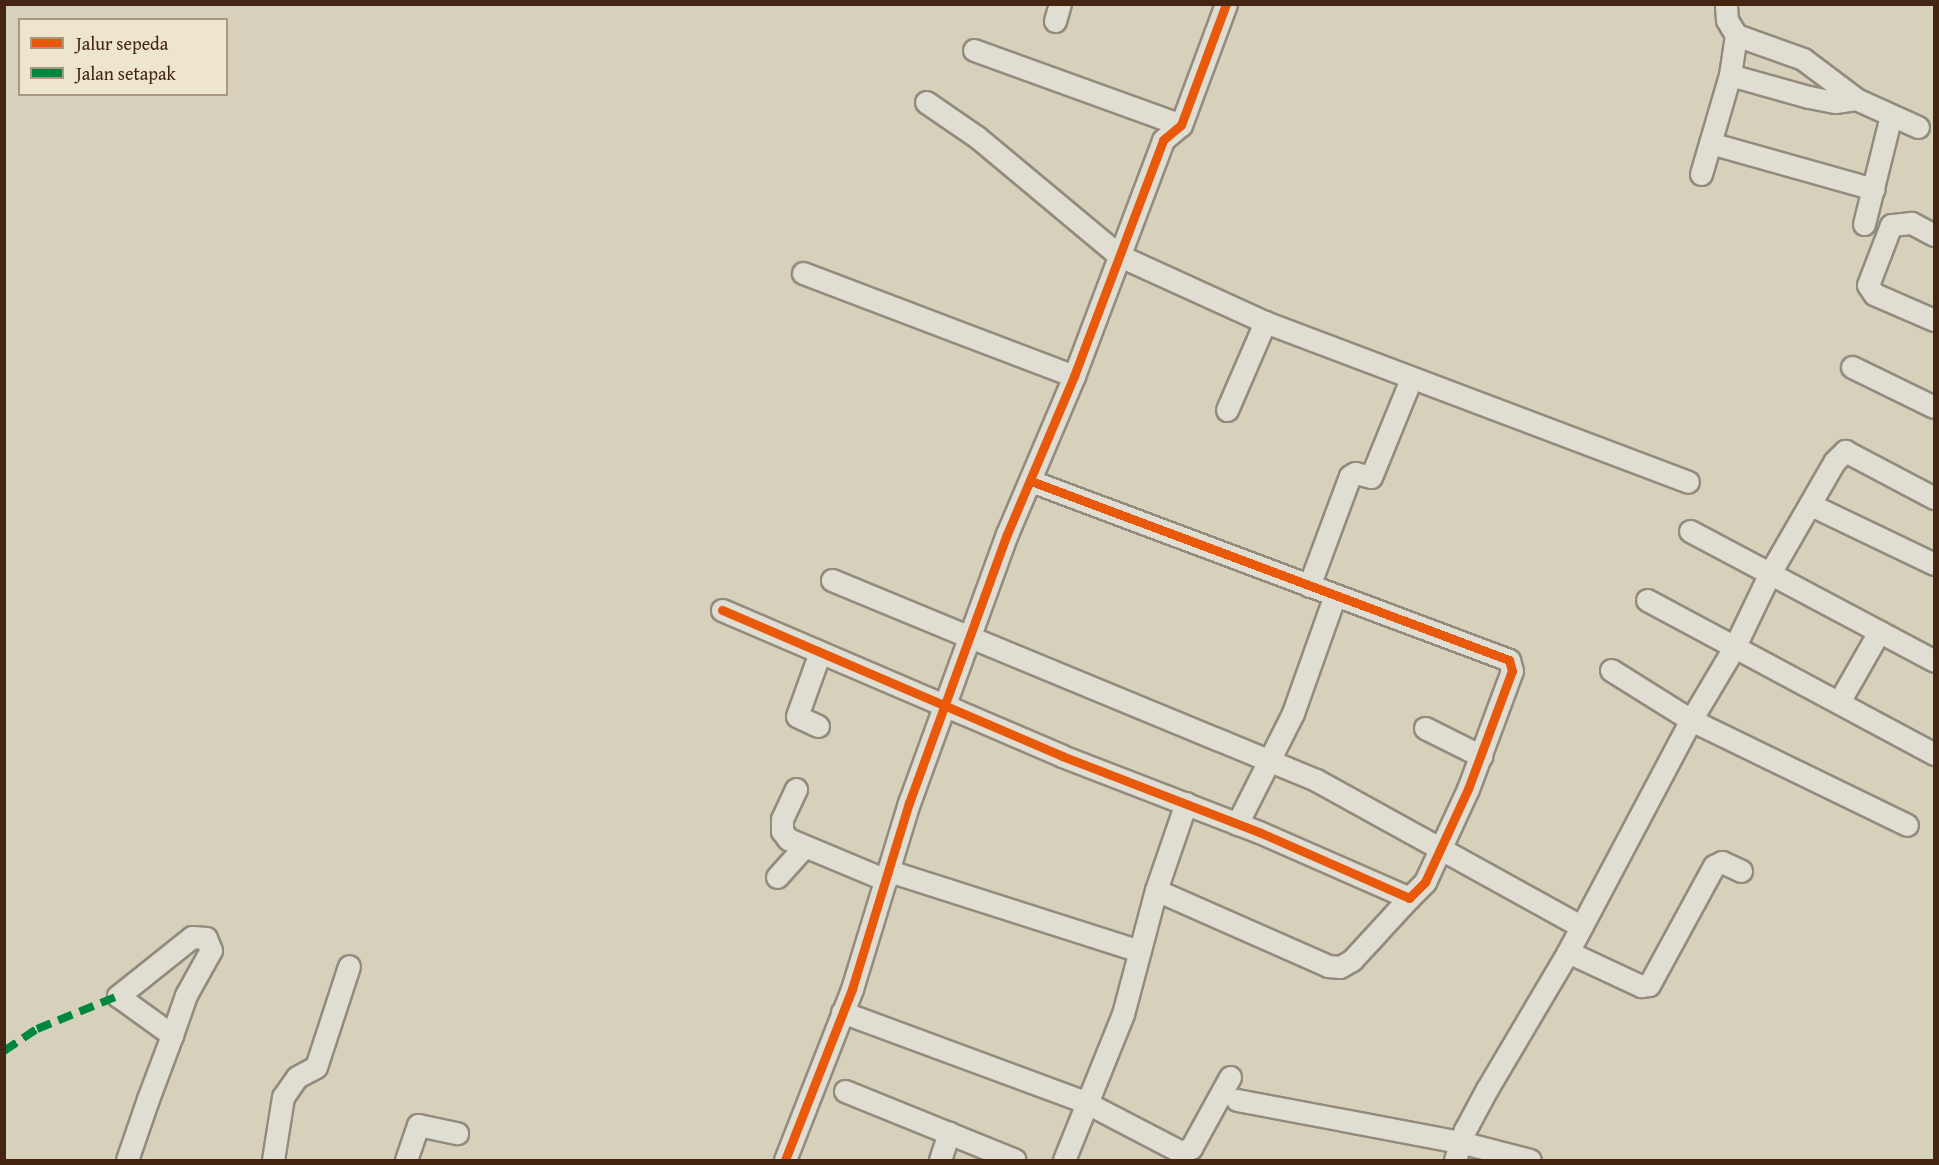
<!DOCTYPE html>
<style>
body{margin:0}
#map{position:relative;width:1939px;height:1165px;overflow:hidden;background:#d7d1bc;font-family:"Gentium Book Plus",serif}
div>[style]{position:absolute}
.roads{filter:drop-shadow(2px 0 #938b7d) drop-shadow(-2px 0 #938b7d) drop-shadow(0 2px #938b7d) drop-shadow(0 -2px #938b7d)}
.minor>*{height:21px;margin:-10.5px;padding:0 10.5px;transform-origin:10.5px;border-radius:10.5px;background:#e0ddd3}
.quiet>*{height:8px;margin-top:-4px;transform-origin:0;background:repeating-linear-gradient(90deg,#00873e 0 15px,transparent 0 23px)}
.cycleway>*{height:9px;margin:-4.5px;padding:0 4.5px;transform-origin:4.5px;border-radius:4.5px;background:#e8590c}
span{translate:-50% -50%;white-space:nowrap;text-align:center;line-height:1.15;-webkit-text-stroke:4.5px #ede5cc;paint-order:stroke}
.frame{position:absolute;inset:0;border:6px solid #432511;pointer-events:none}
.legend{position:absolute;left:18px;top:18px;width:210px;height:78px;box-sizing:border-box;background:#ede5cc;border:2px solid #a99881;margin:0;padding:8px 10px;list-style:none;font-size:18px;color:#432511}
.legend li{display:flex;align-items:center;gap:12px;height:30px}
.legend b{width:30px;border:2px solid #a99881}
</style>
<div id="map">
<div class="roads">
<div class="minor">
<div style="left:1055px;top:21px;width:18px;rotate:-74deg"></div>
<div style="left:1736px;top:35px;width:71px;rotate:19.7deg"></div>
<div style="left:1803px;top:59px;width:66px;rotate:37deg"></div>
<div style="left:1856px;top:99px;width:68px;rotate:24.3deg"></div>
<div style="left:974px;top:50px;width:220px;rotate:19.9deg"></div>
<div style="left:1730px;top:75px;width:82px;rotate:15.6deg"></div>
<div style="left:1809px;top:97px;width:26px;rotate:11deg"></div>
<div style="left:1835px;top:102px;width:21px;rotate:-8deg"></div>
<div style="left:926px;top:102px;width:62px;rotate:34.5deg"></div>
<div style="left:977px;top:137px;width:186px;rotate:39.8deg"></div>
<div style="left:1120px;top:256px;width:159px;rotate:24.5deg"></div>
<div style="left:1265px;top:322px;width:452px;rotate:20.7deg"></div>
<div style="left:1710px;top:143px;width:170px;rotate:15.7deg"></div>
<div style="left:1701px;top:174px;width:103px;rotate:-73.7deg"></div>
<div style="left:1730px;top:75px;width:40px;rotate:-81.5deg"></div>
<div style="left:1736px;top:35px;width:17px;rotate:-121deg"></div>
<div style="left:1727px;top:20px;width:16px;rotate:-94deg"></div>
<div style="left:1864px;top:224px;width:111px;rotate:-76deg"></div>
<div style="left:1934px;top:235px;width:26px;rotate:-152deg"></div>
<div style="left:1911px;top:223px;width:20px;rotate:174deg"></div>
<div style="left:1891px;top:225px;width:64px;rotate:111deg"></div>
<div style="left:1868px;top:285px;width:11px;rotate:56deg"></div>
<div style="left:1874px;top:294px;width:65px;rotate:23.4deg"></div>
<div style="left:803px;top:273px;width:290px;rotate:20.8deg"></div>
<div style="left:1852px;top:367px;width:91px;rotate:26deg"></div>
<div style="left:1227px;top:410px;width:96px;rotate:-66.6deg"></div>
<div style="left:1811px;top:505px;width:136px;rotate:25.6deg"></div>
<div style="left:1690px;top:531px;width:276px;rotate:28deg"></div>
<div style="left:832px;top:580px;width:524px;rotate:22.45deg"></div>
<div style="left:1316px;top:780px;width:303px;rotate:28.9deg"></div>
<div style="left:1309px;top:586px;width:117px;rotate:-69.6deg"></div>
<div style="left:1350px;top:476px;width:6px;rotate:-31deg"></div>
<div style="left:1355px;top:473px;width:16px;rotate:14deg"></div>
<div style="left:1371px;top:477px;width:106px;rotate:-67.8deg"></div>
<div style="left:1647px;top:600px;width:326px;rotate:28.2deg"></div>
<div style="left:722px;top:610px;width:370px;rotate:23.2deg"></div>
<div style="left:1062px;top:756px;width:211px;rotate:21.1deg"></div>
<div style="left:1259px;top:832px;width:164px;rotate:23.7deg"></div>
<div style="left:1409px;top:898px;width:23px;rotate:-45deg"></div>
<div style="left:1425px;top:882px;width:102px;rotate:-65.2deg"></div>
<div style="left:1468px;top:789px;width:126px;rotate:-69.6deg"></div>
<div style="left:1512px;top:671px;width:11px;rotate:-105deg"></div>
<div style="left:1509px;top:660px;width:510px;rotate:-159.47deg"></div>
<div style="left:1611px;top:670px;width:94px;rotate:32deg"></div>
<div style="left:1691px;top:720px;width:240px;rotate:25.9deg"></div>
<div style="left:1839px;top:702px;width:81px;rotate:-60.3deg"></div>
<div style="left:818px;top:726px;width:23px;rotate:-155deg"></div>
<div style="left:797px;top:716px;width:65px;rotate:-70.2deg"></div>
<div style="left:1425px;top:728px;width:63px;rotate:26.6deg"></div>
<div style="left:796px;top:789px;width:33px;rotate:115deg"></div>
<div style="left:782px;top:819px;width:12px;rotate:90deg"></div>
<div style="left:782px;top:831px;width:10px;rotate:53deg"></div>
<div style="left:788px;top:839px;width:106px;rotate:22.7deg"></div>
<div style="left:1237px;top:824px;width:124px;rotate:-63.2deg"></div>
<div style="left:1293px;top:713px;width:125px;rotate:-70.4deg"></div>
<div style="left:889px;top:871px;width:263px;rotate:17.7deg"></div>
<div style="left:777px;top:877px;width:40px;rotate:-48deg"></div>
<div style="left:1156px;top:890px;width:188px;rotate:23.8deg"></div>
<div style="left:1328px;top:966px;width:12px;rotate:5deg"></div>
<div style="left:1340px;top:967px;width:14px;rotate:-30deg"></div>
<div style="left:1352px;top:960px;width:84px;rotate:-47.4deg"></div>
<div style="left:1568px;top:952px;width:81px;rotate:25deg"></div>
<div style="left:1641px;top:986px;width:8px;rotate:-7deg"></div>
<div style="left:1649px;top:985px;width:136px;rotate:-61.4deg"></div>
<div style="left:1714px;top:866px;width:9px;rotate:-27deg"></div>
<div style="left:1722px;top:862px;width:21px;rotate:25deg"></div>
<div style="left:842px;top:1012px;width:259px;rotate:20.3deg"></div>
<div style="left:1085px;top:1102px;width:108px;rotate:27.5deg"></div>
<div style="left:1181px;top:1152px;width:11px;rotate:-22deg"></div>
<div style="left:1191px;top:1148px;width:81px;rotate:-61.2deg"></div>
<div style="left:845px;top:1091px;width:183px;rotate:22.1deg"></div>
<div style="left:1237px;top:1100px;width:227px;rotate:10.7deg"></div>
<div style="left:1460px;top:1142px;width:72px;rotate:14.4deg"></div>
<div style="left:127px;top:1160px;width:65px;rotate:-71deg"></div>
<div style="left:148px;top:1099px;width:68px;rotate:-69.4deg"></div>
<div style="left:172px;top:1035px;width:42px;rotate:-70.7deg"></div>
<div style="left:186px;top:995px;width:51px;rotate:-60.9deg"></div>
<div style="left:211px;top:950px;width:13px;rotate:-113deg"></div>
<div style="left:206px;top:938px;width:14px;rotate:-176deg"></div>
<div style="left:192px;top:937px;width:95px;rotate:141.4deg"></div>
<div style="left:118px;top:996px;width:67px;rotate:35.8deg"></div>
<div style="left:273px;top:1160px;width:64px;rotate:-81deg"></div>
<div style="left:283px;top:1097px;width:24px;rotate:-55deg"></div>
<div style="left:297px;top:1077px;width:21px;rotate:-28deg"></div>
<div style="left:316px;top:1067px;width:106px;rotate:-71.9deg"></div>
<div style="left:406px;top:1160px;width:37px;rotate:-71deg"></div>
<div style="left:418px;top:1125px;width:40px;rotate:12deg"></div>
<div style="left:785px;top:1160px;width:184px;rotate:-68.6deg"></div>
<div style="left:852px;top:989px;width:195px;rotate:-73deg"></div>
<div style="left:909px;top:803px;width:286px;rotate:-70deg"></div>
<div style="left:1007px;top:534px;width:172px;rotate:-67deg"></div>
<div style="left:1074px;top:376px;width:252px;rotate:-69.3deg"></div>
<div style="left:1163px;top:140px;width:23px;rotate:-40deg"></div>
<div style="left:1181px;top:125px;width:129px;rotate:-69.6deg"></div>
<div style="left:940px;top:1160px;width:29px;rotate:-72deg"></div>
<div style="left:1064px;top:1160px;width:157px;rotate:-68deg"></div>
<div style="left:1123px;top:1014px;width:128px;rotate:-75.1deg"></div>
<div style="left:1156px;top:890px;width:92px;rotate:-71deg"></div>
<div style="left:1455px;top:1160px;width:32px;rotate:-72deg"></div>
<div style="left:1465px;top:1130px;width:47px;rotate:-61.8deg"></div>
<div style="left:1487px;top:1089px;width:159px;rotate:-59.4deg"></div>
<div style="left:1568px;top:952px;width:263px;rotate:-62.1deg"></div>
<div style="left:1691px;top:720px;width:86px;rotate:-59.3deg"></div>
<div style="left:1735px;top:646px;width:81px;rotate:-64.4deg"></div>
<div style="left:1770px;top:573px;width:128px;rotate:-60deg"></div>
<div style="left:1834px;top:462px;width:16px;rotate:-45deg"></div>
<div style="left:1845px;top:451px;width:101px;rotate:27.8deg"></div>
</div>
</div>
<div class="quiet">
<div style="left:4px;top:1051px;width:40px;rotate:-34deg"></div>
<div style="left:37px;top:1029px;width:87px;rotate:-22.2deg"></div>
</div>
<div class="cycleway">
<div style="left:722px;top:610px;width:370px;rotate:23.2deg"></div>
<div style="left:1062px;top:756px;width:211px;rotate:21.1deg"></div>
<div style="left:1259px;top:832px;width:164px;rotate:23.7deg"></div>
<div style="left:1409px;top:898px;width:23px;rotate:-45deg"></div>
<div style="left:1425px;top:882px;width:102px;rotate:-65.2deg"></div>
<div style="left:1468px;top:789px;width:126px;rotate:-69.6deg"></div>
<div style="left:1512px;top:671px;width:11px;rotate:-105deg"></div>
<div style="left:1509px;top:660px;width:510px;rotate:-159.47deg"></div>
<div style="left:785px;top:1160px;width:184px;rotate:-68.6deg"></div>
<div style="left:852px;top:989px;width:195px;rotate:-73deg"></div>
<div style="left:909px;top:803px;width:286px;rotate:-70deg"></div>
<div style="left:1007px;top:534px;width:172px;rotate:-67deg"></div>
<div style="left:1074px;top:376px;width:252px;rotate:-69.3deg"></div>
<div style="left:1163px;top:140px;width:23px;rotate:-40deg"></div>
<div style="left:1181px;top:125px;width:129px;rotate:-69.6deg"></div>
</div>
<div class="frame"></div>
<ul class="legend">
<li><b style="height:8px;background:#e8590c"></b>Jalur sepeda</li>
<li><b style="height:8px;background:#00873e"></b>Jalan setapak</li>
</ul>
</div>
